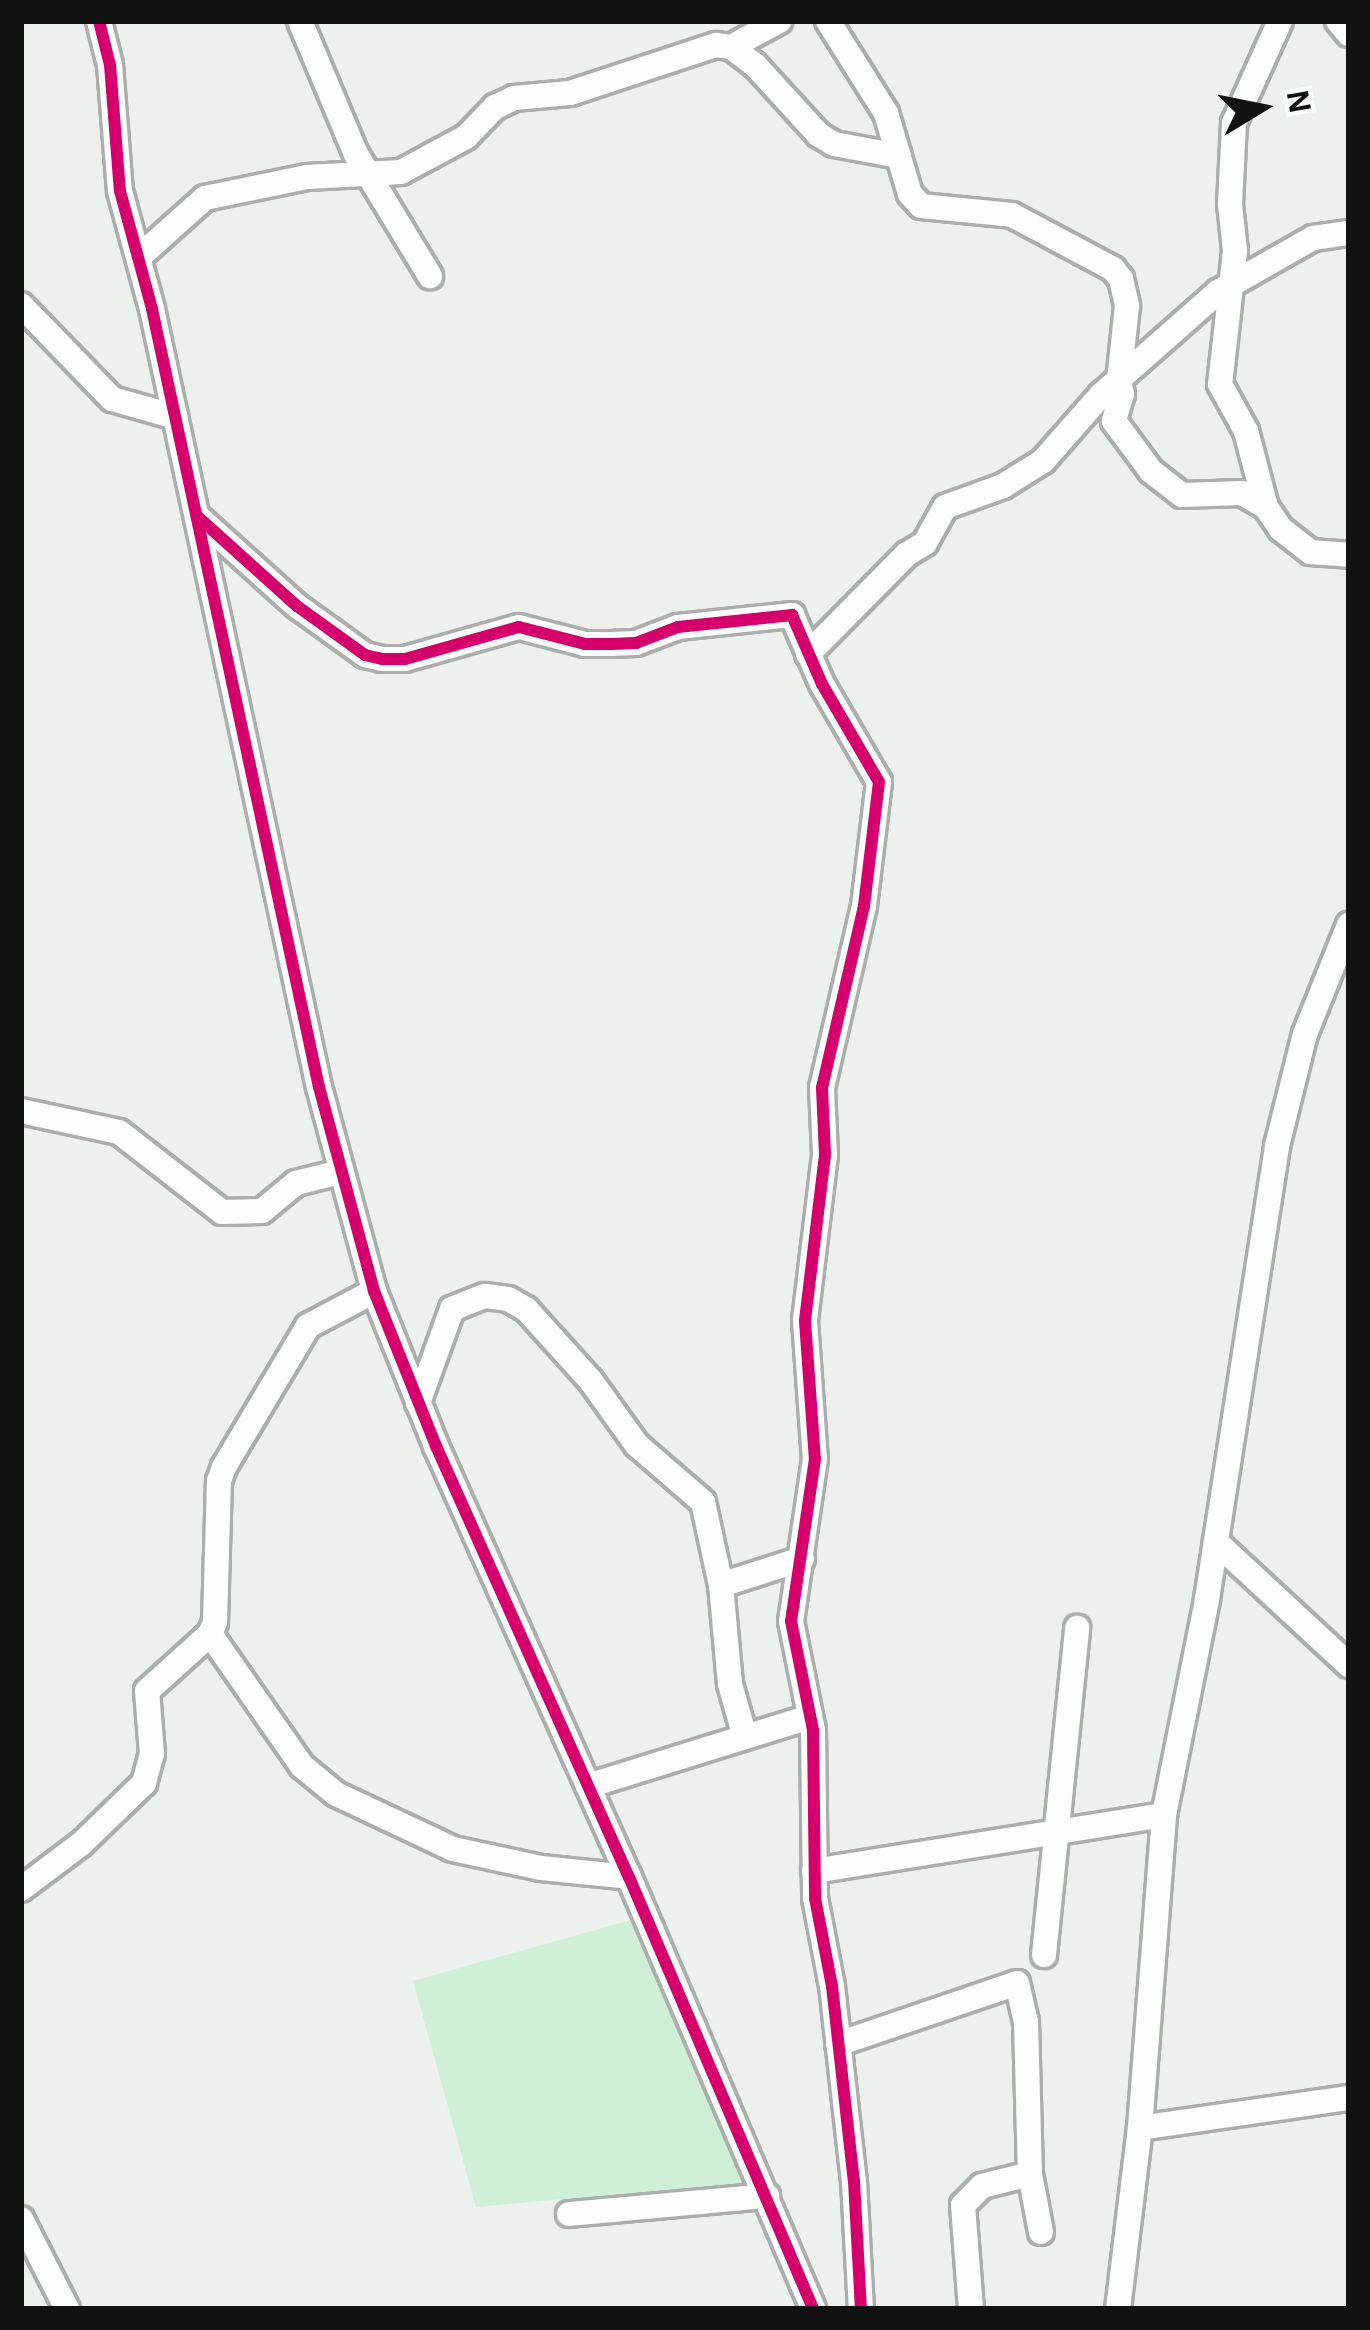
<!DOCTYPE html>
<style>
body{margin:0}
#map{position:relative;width:1370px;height:2330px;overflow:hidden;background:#ecf1ed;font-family:"Alegreya Sans",sans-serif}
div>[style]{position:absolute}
.green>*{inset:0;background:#cfefd6}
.roads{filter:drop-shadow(3px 0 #abaeab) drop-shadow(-3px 0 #abaeab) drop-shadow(0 3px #abaeab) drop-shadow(0 -3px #abaeab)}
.minor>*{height:24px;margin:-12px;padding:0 12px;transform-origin:12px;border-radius:12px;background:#fcfdfc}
.cycleway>*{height:12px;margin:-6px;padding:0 6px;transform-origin:6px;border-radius:6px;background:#d6006c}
span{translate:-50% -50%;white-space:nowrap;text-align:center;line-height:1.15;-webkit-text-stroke:9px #f8fff9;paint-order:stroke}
.frame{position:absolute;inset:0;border:24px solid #111312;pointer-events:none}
.north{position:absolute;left:1202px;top:48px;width:120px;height:120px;-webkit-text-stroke:9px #f8fff9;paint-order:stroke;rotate:80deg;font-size:33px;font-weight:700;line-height:48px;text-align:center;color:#111312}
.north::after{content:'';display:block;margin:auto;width:42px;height:54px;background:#111312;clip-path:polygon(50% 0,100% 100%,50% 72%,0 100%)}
</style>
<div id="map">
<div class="green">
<div style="clip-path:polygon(645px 1916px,761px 2181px,476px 2207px,413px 1981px)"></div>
</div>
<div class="roads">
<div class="minor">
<div style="left:99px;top:21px;width:45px;rotate:76deg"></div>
<div style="left:110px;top:65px;width:126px;rotate:85.5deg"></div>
<div style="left:120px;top:191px;width:122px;rotate:74.8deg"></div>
<div style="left:152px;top:309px;width:796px;rotate:77.89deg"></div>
<div style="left:319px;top:1087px;width:211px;rotate:74.9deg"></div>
<div style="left:374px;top:1291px;width:167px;rotate:68.2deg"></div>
<div style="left:436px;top:1446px;width:472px;rotate:65.9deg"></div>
<div style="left:629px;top:1877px;width:470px;rotate:66.9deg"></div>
<div style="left:300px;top:21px;width:144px;rotate:67.2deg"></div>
<div style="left:356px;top:154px;width:143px;rotate:58.8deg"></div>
<div style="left:828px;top:21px;width:109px;rotate:57.8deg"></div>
<div style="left:886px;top:113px;width:84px;rotate:73.5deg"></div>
<div style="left:910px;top:194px;width:16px;rotate:47deg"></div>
<div style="left:921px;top:206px;width:91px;rotate:5.6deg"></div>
<div style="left:1012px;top:215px;width:115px;rotate:28.1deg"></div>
<div style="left:1113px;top:269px;width:13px;rotate:51deg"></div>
<div style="left:1121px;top:279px;width:28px;rotate:77deg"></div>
<div style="left:1127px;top:306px;width:75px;rotate:96.1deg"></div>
<div style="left:1119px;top:381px;width:13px;rotate:77deg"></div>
<div style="left:1122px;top:394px;width:28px;rotate:107deg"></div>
<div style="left:1114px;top:421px;width:62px;rotate:53.5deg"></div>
<div style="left:1151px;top:471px;width:39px;rotate:38deg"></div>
<div style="left:1182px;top:495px;width:60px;rotate:-1.9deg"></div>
<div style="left:1242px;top:493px;width:28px;rotate:30deg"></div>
<div style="left:1280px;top:21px;width:112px;rotate:114.3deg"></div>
<div style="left:1234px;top:123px;width:81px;rotate:92.8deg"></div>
<div style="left:1230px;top:204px;width:47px;rotate:83.9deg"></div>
<div style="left:1235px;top:251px;width:134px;rotate:96.4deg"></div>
<div style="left:1220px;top:384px;width:54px;rotate:61deg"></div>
<div style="left:1246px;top:431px;width:79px;rotate:75.3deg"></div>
<div style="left:1266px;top:507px;width:27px;rotate:56deg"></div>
<div style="left:1281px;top:529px;width:37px;rotate:38deg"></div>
<div style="left:1310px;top:552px;width:39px;rotate:4deg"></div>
<div style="left:1338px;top:21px;width:17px;rotate:50deg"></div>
<div style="left:731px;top:47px;width:55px;rotate:-28.4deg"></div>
<div style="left:139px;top:257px;width:89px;rotate:-41.8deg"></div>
<div style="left:205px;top:198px;width:104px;rotate:-11.6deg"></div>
<div style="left:307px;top:177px;width:94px;rotate:-3deg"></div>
<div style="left:401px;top:172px;width:74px;rotate:-28.3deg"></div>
<div style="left:466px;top:137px;width:42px;rotate:-46deg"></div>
<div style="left:495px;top:107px;width:21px;rotate:-25deg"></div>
<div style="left:514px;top:98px;width:56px;rotate:-5.1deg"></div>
<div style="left:570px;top:93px;width:154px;rotate:-18.2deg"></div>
<div style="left:716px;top:45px;width:15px;rotate:8deg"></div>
<div style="left:731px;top:47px;width:30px;rotate:37deg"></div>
<div style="left:755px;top:65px;width:95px;rotate:47.6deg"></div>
<div style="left:819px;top:135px;width:17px;rotate:31deg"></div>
<div style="left:834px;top:144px;width:66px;rotate:10.5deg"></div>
<div style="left:21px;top:305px;width:131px;rotate:45.9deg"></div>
<div style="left:112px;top:399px;width:66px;rotate:15.7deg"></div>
<div style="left:198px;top:517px;width:133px;rotate:42deg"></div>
<div style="left:297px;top:606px;width:84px;rotate:35.8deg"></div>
<div style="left:365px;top:655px;width:17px;rotate:13deg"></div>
<div style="left:382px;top:659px;width:23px"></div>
<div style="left:405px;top:659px;width:118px;rotate:-15.7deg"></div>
<div style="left:519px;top:627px;width:68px;rotate:14.4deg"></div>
<div style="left:585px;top:644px;width:25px"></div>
<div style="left:610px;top:644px;width:26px;rotate:-2deg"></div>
<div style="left:636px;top:643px;width:45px;rotate:-20.9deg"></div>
<div style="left:678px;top:627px;width:115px;rotate:-6deg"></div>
<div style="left:792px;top:615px;width:75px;rotate:66.5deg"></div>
<div style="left:822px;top:684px;width:113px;rotate:59.8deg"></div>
<div style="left:879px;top:782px;width:125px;rotate:96.9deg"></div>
<div style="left:864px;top:906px;width:187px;rotate:103deg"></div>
<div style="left:822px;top:1088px;width:67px;rotate:87.4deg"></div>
<div style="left:825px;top:1155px;width:167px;rotate:96.9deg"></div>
<div style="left:805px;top:1321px;width:138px;rotate:85.9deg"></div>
<div style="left:815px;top:1459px;width:164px;rotate:98.4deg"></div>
<div style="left:791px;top:1621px;width:111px;rotate:78.6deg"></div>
<div style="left:813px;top:1730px;width:168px;rotate:89.3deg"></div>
<div style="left:815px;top:1898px;width:90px;rotate:79.1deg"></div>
<div style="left:832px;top:1986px;width:196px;rotate:83.6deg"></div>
<div style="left:854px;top:2181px;width:128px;rotate:86.9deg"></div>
<div style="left:808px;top:654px;width:141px;rotate:-45.3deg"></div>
<div style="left:907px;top:554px;width:21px;rotate:-31deg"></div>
<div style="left:925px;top:543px;width:41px;rotate:-60.9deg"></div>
<div style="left:945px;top:507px;width:62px;rotate:-19.9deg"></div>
<div style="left:1003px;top:486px;width:47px;rotate:-32deg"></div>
<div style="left:1043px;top:461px;width:88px;rotate:-48.7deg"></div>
<div style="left:1101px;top:395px;width:156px;rotate:-41.4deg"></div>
<div style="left:1218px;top:292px;width:109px;rotate:-29.6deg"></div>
<div style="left:1313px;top:238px;width:36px;rotate:-8deg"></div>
<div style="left:21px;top:1111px;width:100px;rotate:12.1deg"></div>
<div style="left:119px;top:1132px;width:130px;rotate:37.8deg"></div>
<div style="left:222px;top:1212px;width:40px;rotate:-1.4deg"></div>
<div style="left:262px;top:1211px;width:44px;rotate:-39.5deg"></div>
<div style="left:296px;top:1183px;width:45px;rotate:-14deg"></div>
<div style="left:418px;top:1403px;width:100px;rotate:-70.1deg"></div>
<div style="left:452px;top:1309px;width:35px;rotate:-22deg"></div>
<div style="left:485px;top:1296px;width:23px;rotate:7deg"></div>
<div style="left:508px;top:1299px;width:21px;rotate:29deg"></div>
<div style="left:526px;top:1309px;width:97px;rotate:47.9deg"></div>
<div style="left:591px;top:1381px;width:79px;rotate:54.3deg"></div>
<div style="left:637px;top:1445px;width:87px;rotate:40.8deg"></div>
<div style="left:703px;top:1502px;width:85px;rotate:77.8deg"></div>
<div style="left:721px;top:1585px;width:99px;rotate:84.8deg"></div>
<div style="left:730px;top:1684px;width:55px;rotate:74.2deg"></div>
<div style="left:1216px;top:1542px;width:181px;rotate:42.8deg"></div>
<div style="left:721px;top:1585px;width:85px;rotate:-17.8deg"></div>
<div style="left:210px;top:1634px;width:161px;rotate:55.1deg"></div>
<div style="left:302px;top:1766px;width:44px;rotate:39.5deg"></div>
<div style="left:336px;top:1794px;width:129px;rotate:25.2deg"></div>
<div style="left:453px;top:1849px;width:90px;rotate:12.2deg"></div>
<div style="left:541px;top:1868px;width:88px;rotate:5.8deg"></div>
<div style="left:588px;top:1786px;width:232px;rotate:-17.3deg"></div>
<div style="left:814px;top:1871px;width:354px;rotate:-9.1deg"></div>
<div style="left:21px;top:1889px;width:75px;rotate:-36.9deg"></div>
<div style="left:81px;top:1844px;width:88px;rotate:-44.1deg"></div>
<div style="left:144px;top:1783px;width:30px;rotate:-75deg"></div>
<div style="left:152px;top:1754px;width:63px;rotate:-94.5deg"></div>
<div style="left:147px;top:1691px;width:85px;rotate:-42.1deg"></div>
<div style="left:210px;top:1634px;width:13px;rotate:-67deg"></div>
<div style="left:215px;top:1622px;width:141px;rotate:-88.4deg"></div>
<div style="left:219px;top:1481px;width:15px;rotate:-70deg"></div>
<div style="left:224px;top:1467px;width:164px;rotate:-59.2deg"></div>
<div style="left:308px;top:1326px;width:75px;rotate:-27.9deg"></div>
<div style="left:1044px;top:1955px;width:329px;rotate:-84.2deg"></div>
<div style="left:838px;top:2044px;width:189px;rotate:-18.8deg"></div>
<div style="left:1017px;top:1983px;width:40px;rotate:77deg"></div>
<div style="left:1026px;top:2022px;width:152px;rotate:88.5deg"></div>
<div style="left:1030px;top:2174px;width:59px;rotate:79.3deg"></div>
<div style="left:1140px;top:2128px;width:211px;rotate:-8.2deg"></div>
<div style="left:569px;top:2214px;width:199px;rotate:-5.2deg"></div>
<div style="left:21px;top:2219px;width:101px;rotate:62.9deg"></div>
<div style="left:971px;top:2309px;width:104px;rotate:-94.4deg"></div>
<div style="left:963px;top:2205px;width:27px;rotate:-45deg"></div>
<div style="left:982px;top:2186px;width:49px;rotate:-14deg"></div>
<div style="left:1118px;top:2309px;width:182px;rotate:-83.1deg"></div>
<div style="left:1140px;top:2128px;width:314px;rotate:-85.6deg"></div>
<div style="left:1164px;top:1815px;width:220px;rotate:-78.7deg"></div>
<div style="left:1207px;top:1599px;width:458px;rotate:-81.2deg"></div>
<div style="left:1277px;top:1146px;width:115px;rotate:-76deg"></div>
<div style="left:1305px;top:1034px;width:118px;rotate:-68deg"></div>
</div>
</div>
<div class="cycleway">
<div style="left:99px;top:21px;width:45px;rotate:76deg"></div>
<div style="left:110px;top:65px;width:126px;rotate:85.5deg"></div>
<div style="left:120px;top:191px;width:122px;rotate:74.8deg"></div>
<div style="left:152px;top:309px;width:796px;rotate:77.89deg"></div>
<div style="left:319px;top:1087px;width:211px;rotate:74.9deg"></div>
<div style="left:374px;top:1291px;width:167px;rotate:68.2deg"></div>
<div style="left:436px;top:1446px;width:472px;rotate:65.9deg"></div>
<div style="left:629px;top:1877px;width:470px;rotate:66.9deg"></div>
<div style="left:198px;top:517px;width:133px;rotate:42deg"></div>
<div style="left:297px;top:606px;width:84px;rotate:35.8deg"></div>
<div style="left:365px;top:655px;width:17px;rotate:13deg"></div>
<div style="left:382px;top:659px;width:23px"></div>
<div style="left:405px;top:659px;width:118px;rotate:-15.7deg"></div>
<div style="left:519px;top:627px;width:68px;rotate:14.4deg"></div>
<div style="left:585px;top:644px;width:25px"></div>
<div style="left:610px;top:644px;width:26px;rotate:-2deg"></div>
<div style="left:636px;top:643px;width:45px;rotate:-20.9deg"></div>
<div style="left:678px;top:627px;width:115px;rotate:-6deg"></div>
<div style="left:792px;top:615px;width:75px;rotate:66.5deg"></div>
<div style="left:822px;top:684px;width:113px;rotate:59.8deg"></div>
<div style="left:879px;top:782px;width:125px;rotate:96.9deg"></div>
<div style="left:864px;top:906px;width:187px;rotate:103deg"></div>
<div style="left:822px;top:1088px;width:67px;rotate:87.4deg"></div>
<div style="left:825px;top:1155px;width:167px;rotate:96.9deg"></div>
<div style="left:805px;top:1321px;width:138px;rotate:85.9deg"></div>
<div style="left:815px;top:1459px;width:164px;rotate:98.4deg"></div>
<div style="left:791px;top:1621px;width:111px;rotate:78.6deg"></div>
<div style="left:813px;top:1730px;width:168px;rotate:89.3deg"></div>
<div style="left:815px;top:1898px;width:90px;rotate:79.1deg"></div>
<div style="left:832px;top:1986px;width:196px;rotate:83.6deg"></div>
<div style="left:854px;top:2181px;width:128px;rotate:86.9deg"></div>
</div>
<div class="frame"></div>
<div class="north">N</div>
</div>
